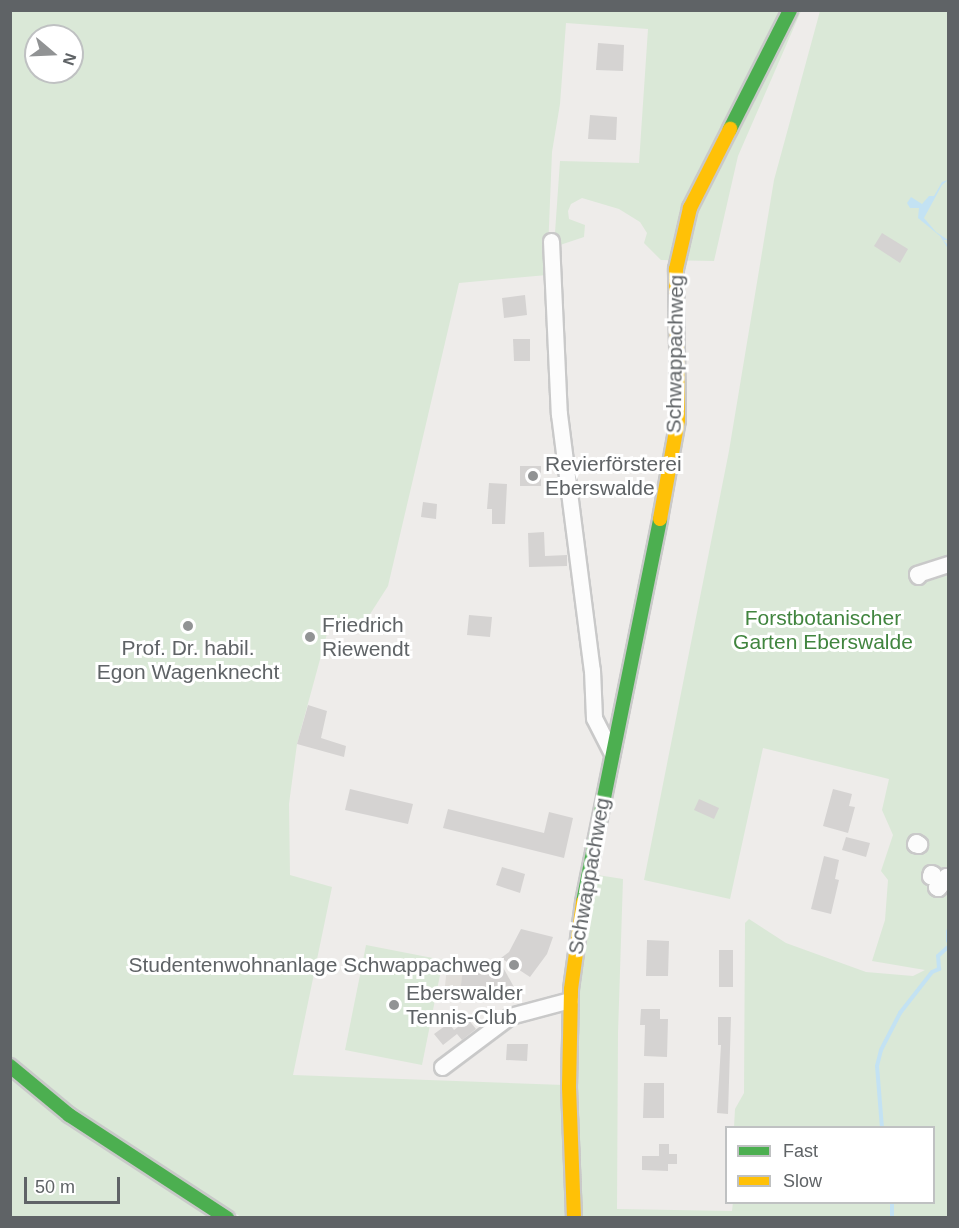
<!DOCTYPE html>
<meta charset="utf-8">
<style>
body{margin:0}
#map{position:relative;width:959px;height:1228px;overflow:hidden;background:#eeecea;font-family:Arial,sans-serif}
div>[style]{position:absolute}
.education>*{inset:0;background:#e1deda}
.green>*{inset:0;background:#dae8d7}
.water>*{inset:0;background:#c3e2f3}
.stream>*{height:4px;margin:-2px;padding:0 2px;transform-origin:2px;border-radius:2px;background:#c3e2f3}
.building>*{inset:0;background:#d5d3d2}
.roads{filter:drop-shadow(2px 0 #c9c9c9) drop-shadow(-2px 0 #c9c9c9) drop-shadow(0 2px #c9c9c9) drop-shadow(0 -2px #c9c9c9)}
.street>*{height:15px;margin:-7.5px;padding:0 7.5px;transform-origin:7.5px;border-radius:7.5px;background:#fcfcfc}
.fast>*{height:14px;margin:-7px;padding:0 7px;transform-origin:7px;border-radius:7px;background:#4caf50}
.slow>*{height:14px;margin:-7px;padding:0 7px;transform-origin:7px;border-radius:7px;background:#ffc107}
.dots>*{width:16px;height:16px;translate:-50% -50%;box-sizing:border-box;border:3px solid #fff;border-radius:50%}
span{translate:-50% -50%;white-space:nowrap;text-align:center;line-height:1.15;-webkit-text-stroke:6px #fff;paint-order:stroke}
.street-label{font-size:21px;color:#5f6366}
.poi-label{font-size:21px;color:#5f6366}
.left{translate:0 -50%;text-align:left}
.right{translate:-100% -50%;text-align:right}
.park-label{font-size:21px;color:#41853f}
.frame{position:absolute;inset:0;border:12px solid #5f6366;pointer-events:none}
.legend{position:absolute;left:725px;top:1126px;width:210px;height:78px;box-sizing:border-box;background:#fff;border:2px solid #bfc1c2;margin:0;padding:8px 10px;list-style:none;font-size:18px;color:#5f6366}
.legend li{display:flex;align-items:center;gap:12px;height:30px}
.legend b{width:30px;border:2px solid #bfc1c2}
.north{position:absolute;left:24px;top:24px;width:60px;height:60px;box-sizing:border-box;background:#fff;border:2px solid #bfc1c2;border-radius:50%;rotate:109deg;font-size:16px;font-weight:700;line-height:24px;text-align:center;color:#5f6366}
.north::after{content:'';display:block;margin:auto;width:21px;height:27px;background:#919394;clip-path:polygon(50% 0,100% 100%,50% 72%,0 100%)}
.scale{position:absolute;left:24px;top:1177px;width:96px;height:27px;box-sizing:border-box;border:3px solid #5f6366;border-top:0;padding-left:8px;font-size:18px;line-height:21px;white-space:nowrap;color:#5f6366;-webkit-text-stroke:4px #fff;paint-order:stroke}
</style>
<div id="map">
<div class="education">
<div style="clip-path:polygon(447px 966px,463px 968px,460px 998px,444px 996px)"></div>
</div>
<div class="green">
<div style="clip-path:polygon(evenodd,11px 11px,801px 11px,738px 156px,714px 261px,661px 260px,644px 243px,647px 233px,640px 222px,619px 209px,582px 198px,571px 204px,568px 211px,569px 219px,585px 225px,584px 237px,554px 247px,560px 161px,639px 163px,648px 29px,566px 23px,560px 104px,552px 152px,547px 275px,459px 283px,388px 586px,365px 622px,331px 619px,297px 744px,289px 804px,290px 875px,332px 887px,293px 1075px,564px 1085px,568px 1217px,241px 1217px,57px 1100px,11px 1059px,11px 11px,36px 36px,72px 36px,72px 72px,36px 72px,36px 36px)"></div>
<div style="clip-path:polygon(820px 11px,948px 11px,948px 1217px,577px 1218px,573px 1035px,591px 874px,623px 879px,618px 1033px,617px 1209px,732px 1211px,733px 1202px,934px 1202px,934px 1128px,734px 1127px,735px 1109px,744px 1093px,745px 923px,749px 919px,786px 943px,866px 972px,913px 976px,925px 970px,872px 961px,885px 920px,888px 880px,881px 871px,893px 835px,882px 810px,889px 779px,763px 748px,730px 899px,644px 880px,729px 451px,774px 180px)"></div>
<div style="clip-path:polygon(366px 945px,443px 960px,422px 1065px,345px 1050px)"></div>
<div style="clip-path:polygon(10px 1077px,216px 1217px,11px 1217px)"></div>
</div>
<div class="water">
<div style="clip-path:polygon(948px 180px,942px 185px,924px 218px,936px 232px,948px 240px,943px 240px,948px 245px,947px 247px,940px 236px,918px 218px,919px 208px,910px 208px,907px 203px,911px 197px,922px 204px,929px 196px,934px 196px,942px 182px)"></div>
</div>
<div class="stream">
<div style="left:948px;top:931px;width:10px;rotate:90deg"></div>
<div style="left:882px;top:1128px;width:62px;rotate:-94.6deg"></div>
<div style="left:877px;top:1066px;width:16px;rotate:-76deg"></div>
<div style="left:881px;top:1050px;width:42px;rotate:-62.8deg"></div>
<div style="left:900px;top:1013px;width:52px;rotate:-52deg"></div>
<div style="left:932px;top:972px;width:8px;rotate:-23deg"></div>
<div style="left:939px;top:969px;width:13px;rotate:-94deg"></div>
<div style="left:938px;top:956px;width:13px;rotate:-42deg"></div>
<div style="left:892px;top:1202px;width:16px;rotate:90deg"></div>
</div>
<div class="building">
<div style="clip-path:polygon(598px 43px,624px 45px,623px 71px,596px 70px)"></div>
<div style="clip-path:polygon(590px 115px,617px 117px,616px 140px,588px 139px)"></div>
<div style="clip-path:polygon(882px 233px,908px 249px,900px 263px,874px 246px)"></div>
<div style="clip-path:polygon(525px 295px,527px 315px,504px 318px,502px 298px)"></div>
<div style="clip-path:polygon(513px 339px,530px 339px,530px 361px,514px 361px)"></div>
<div style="clip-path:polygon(520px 466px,541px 466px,541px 486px,520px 486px)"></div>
<div style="clip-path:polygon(489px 483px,507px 484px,505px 524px,492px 524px,492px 509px,487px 509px)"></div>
<div style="clip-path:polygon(423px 502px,437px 504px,436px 519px,421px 517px)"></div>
<div style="clip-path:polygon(544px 532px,545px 556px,567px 555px,567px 566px,529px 567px,528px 533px)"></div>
<div style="clip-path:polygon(469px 615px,492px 617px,490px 637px,467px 635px)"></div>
<div style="clip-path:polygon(308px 705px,327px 711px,321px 738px,346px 746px,344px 757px,297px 744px)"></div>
<div style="clip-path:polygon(350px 789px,413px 804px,408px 824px,345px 810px)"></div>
<div style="clip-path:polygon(833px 789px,852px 794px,849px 806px,855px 807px,848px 833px,823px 826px)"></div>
<div style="clip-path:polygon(699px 799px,719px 808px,714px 819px,694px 810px)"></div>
<div style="clip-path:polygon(448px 809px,544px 833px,549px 812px,573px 818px,564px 858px,443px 828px)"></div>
<div style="clip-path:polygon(846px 837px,870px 843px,866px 857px,842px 850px)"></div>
<div style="clip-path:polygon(824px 856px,839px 860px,835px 879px,839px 880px,831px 914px,811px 909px)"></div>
<div style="clip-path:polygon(502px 867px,525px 874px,520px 893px,496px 885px)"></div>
<div style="clip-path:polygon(521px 929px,553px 937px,547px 954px,530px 977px,501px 958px,509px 952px)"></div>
<div style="clip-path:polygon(647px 940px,669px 941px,668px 976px,646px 976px)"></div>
<div style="clip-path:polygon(719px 950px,733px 950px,733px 987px,719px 987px)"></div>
<div style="clip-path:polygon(499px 960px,515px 989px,484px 1001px,459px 1001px,463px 968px,480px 968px)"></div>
<div style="clip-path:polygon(641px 1009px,660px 1009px,660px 1019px,668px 1019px,667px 1057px,644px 1056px,645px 1025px,640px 1025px)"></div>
<div style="clip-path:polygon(718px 1017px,731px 1017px,728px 1114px,717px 1113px,721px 1045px,718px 1045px)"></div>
<div style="clip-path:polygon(468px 1019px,476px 1029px,462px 1040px,457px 1034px,443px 1045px,434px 1034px,449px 1023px,454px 1030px)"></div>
<div style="clip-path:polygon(507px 1044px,528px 1044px,527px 1061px,506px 1060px)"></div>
<div style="clip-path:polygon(644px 1083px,664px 1083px,664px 1118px,643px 1118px)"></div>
<div style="clip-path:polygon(659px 1144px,669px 1144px,669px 1154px,677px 1154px,677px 1164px,668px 1164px,668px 1171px,642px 1170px,642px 1156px,659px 1156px)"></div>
</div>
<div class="roads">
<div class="street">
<div style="left:551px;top:241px;width:173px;rotate:87.4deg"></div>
<div style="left:559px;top:414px;width:258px;rotate:82.7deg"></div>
<div style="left:592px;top:670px;width:48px;rotate:87.6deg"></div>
<div style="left:594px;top:718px;width:39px;rotate:63deg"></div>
<div style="left:918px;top:576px;width:2px;rotate:-117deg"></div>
<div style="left:917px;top:574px;width:33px;rotate:-18deg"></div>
<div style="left:916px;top:842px;width:4px;rotate:34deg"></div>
<div style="left:919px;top:844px;width:1px;rotate:135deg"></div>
<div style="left:918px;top:845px;width:3px;rotate:-162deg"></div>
<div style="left:915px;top:844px;width:2px;rotate:-63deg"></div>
<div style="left:931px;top:873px;width:2px;rotate:27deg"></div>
<div style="left:933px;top:874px;width:2px;rotate:117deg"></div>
<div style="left:932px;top:876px;width:2px;rotate:180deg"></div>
<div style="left:930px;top:876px;width:3px;rotate:-72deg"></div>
<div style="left:946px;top:876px;width:2px;rotate:27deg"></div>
<div style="left:948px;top:877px;width:3px;rotate:135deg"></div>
<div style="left:946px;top:879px;width:1px;rotate:-135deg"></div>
<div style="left:945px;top:878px;width:2px;rotate:-63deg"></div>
<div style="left:938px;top:885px;width:2px;rotate:27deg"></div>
<div style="left:940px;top:886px;width:3px;rotate:135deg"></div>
<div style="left:938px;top:888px;width:2px;rotate:-153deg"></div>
<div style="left:936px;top:887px;width:3px;rotate:-45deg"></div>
<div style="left:442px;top:1067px;width:85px;rotate:-36.9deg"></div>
<div style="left:510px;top:1016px;width:62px;rotate:-14.9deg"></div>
</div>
<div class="fast">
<div style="left:730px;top:129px;width:133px;rotate:-63.2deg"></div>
<div style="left:583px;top:902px;width:391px;rotate:-78.6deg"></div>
<div style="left:10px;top:1066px;width:77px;rotate:39.7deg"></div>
<div style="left:69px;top:1115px;width:189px;rotate:33.1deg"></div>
</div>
<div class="slow">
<div style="left:660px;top:519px;width:101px;rotate:-79.7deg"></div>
<div style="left:678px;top:420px;width:151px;rotate:-90.8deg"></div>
<div style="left:676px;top:269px;width:63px;rotate:-77.1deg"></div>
<div style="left:690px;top:208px;width:89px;rotate:-63.1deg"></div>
<div style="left:574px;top:1218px;width:131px;rotate:-92.2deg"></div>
<div style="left:569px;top:1087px;width:98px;rotate:-88.8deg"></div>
<div style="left:571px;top:989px;width:88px;rotate:-82.1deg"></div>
</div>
</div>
<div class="dots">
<div style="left:533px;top:476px;background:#919394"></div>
<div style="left:188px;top:626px;background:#919394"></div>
<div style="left:310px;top:637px;background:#919394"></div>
<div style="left:514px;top:965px;background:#919394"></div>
<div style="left:394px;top:1005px;background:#919394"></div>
</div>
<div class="street-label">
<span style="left:675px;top:354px;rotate:-89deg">Schwappachweg</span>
<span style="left:589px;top:876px;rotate:-80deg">Schwappachweg</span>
</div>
<div class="poi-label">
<span class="left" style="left:545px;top:476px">Revierförsterei<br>Eberswalde</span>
<span class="left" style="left:322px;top:637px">Friedrich<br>Riewendt</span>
<span style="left:188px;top:660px">Prof. Dr. habil.<br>Egon Wagenknecht</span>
<span class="right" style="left:502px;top:965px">Studentenwohnanlage Schwappachweg</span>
<span class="left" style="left:406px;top:1005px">Eberswalder<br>Tennis-Club</span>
</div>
<div class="park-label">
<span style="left:823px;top:630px">Forstbotanischer<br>Garten Eberswalde</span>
</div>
<div class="frame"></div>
<ul class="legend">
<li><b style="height:8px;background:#4caf50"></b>Fast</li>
<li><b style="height:8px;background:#ffc107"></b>Slow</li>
</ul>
<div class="north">N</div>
<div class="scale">50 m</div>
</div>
